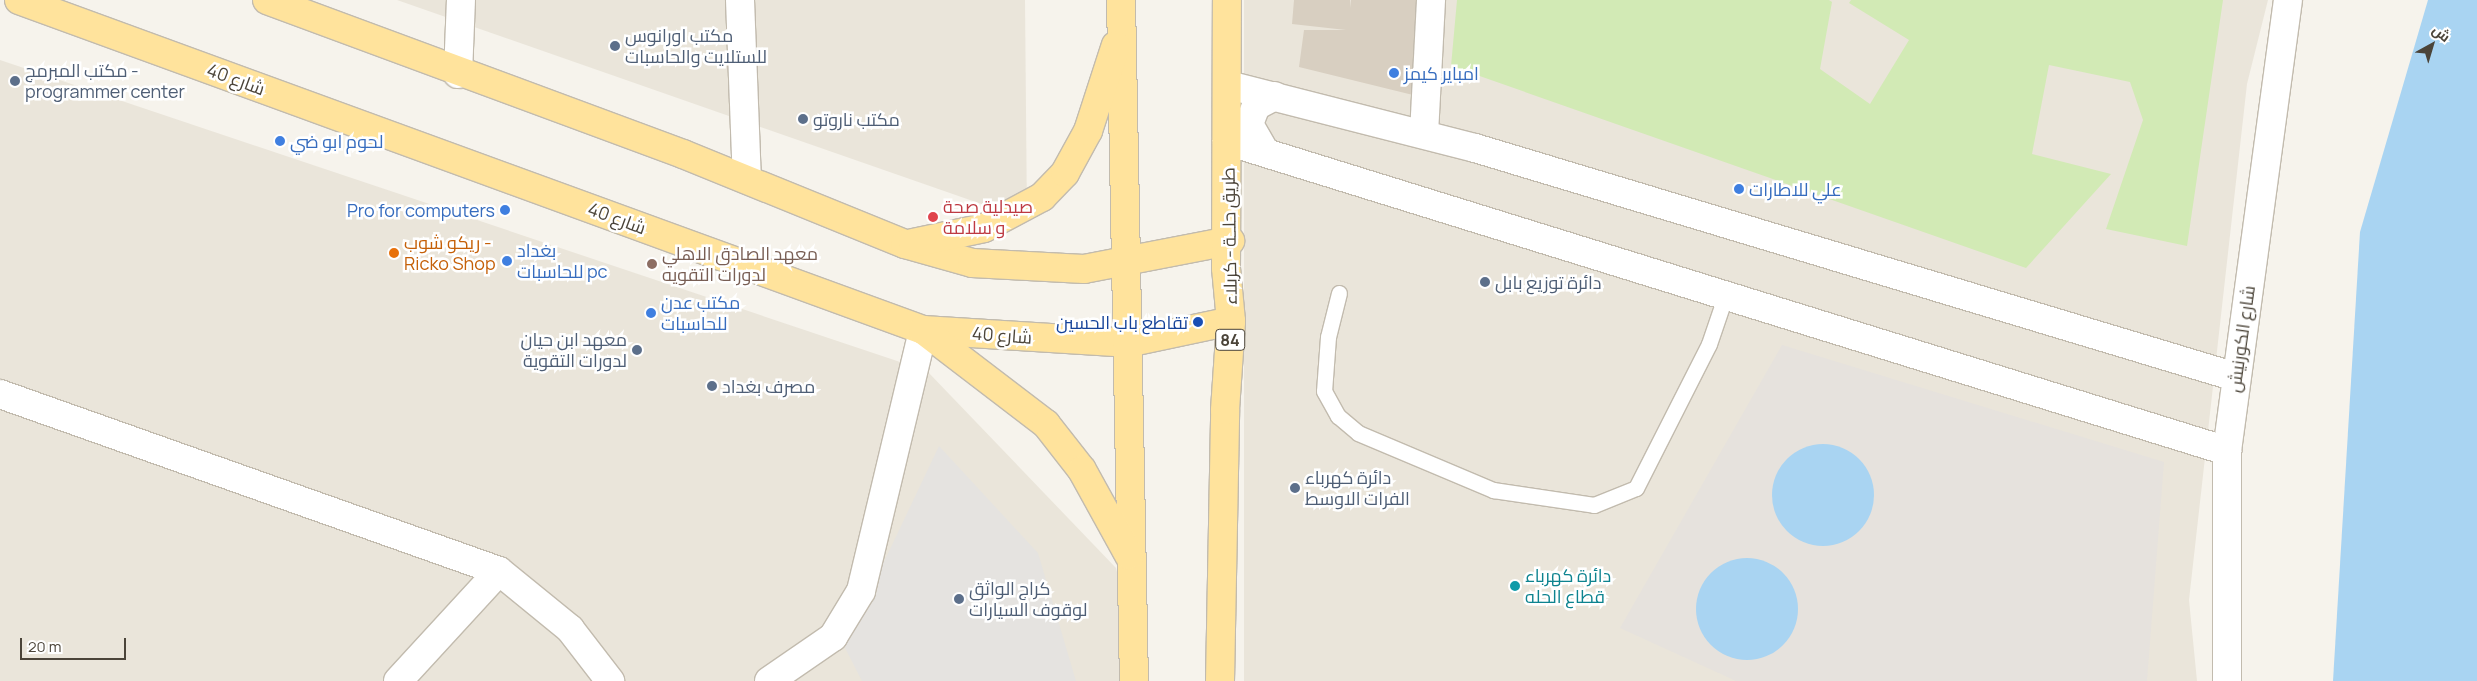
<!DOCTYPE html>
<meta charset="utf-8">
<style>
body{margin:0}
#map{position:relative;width:2477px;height:681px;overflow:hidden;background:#f6f3ec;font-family:Manrope,Cairo,sans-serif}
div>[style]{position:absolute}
.residential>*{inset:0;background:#eae5da}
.industrial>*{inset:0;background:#e6e2dd}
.green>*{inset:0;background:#d2eab5}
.parking>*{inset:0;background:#e5e3e0}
.water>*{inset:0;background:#a9d4f2}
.round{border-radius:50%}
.building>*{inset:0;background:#d8cfc1}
.roads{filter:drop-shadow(1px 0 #c2bbae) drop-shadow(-1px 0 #c2bbae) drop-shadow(0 1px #c2bbae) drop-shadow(0 -1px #c2bbae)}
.service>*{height:15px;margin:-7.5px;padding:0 7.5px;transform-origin:7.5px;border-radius:7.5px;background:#fff}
.minor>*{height:28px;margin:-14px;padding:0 14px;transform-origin:14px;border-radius:14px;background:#fff}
.tertiary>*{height:28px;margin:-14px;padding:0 14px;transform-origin:14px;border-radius:14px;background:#fff}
.primary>*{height:28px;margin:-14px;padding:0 14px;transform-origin:14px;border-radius:14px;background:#ffe39c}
.dots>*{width:14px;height:14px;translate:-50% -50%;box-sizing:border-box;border:2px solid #fff;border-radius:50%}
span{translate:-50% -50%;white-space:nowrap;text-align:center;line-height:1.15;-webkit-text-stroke:5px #fff;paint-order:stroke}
.shield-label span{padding:1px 4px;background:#fff;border:1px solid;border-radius:4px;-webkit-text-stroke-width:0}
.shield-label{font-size:16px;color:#4b4439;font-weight:700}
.service-label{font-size:18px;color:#4e5e75}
.left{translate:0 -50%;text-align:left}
.right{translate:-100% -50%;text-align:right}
.shop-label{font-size:18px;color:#366cbe}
.street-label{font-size:18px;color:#4b4439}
.health-label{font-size:18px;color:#be3a42}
.food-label{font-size:18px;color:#c56008}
.education-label{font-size:18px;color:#785e54}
.transit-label{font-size:18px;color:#164399}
.culture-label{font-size:18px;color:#0d838f}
.north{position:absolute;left:2407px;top:20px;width:50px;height:50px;-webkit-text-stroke:4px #fff;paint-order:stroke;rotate:39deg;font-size:14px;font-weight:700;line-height:20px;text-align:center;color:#4b4439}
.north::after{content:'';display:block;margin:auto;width:18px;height:22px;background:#4b4439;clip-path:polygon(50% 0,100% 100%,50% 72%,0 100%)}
.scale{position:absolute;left:20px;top:638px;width:106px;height:22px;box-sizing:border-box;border:2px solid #4b4439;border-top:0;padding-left:6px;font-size:15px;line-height:18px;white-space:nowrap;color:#4b4439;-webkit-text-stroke:4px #fff;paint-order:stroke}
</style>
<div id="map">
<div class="residential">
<div style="clip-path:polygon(397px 0,1025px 0,1027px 220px)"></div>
<div style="clip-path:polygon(1244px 0,2268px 0,2247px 84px,2189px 600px,2197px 681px,1244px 681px)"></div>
<div style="clip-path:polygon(0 60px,927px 371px,1116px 568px,1145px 681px,0 681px)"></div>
</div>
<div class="industrial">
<div style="clip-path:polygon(1782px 345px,2164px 462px,2147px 681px,1736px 681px,1620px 628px)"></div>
</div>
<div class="green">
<div style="clip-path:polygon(1457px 0,1829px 0,1832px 2px,1820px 69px,1870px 104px,1909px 40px,1849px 3px,1851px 0,2223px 0,2187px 246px,2106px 229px,2143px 120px,2130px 82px,2049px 65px,2032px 154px,2111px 174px,2026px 268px,1451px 66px)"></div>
</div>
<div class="parking">
<div style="clip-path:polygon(939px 446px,1038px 553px,1076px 681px,862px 681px,844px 646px)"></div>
</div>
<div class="water">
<div style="clip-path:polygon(2428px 0,2477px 0,2477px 681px,2333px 681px,2360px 232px)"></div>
<div class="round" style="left:1772px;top:444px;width:102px;height:102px"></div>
<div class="round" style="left:1696px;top:558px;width:102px;height:102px"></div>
</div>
<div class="building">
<div style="clip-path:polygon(1294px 0,1350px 0,1350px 8px,1351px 0,1423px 0,1413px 95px,1299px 67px,1304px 30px,1346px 30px,1292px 24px)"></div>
</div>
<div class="roads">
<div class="service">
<div style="left:1339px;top:293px;width:45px;rotate:104deg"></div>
<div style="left:1328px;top:337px;width:54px;rotate:94.2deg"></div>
<div style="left:1324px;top:391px;width:29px;rotate:61deg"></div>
<div style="left:1338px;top:416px;width:26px;rotate:40deg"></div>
<div style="left:1358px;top:433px;width:147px;rotate:22.9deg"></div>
<div style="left:1493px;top:490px;width:102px;rotate:8.4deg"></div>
<div style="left:1594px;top:505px;width:45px;rotate:-22deg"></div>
<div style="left:1636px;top:488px;width:161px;rotate:-63.1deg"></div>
<div style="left:1709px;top:344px;width:53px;rotate:-71.2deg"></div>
</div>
<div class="minor">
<div style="left:740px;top:0;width:179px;rotate:87.8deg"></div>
<div style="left:458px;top:74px;width:74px;rotate:-87.7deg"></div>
<div style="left:1228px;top:85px;width:255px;rotate:14.3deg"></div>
<div style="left:1475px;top:148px;width:795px;rotate:16.75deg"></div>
<div style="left:1424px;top:134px;width:134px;rotate:-87deg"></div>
<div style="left:1227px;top:141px;width:1047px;rotate:17.22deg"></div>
<div style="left:1265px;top:152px;width:32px;rotate:-120deg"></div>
<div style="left:1249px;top:124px;width:19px;rotate:-69deg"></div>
<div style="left:1256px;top:106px;width:21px;rotate:-28deg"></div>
<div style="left:0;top:394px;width:529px;rotate:19.53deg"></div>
<div style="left:499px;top:571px;width:92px;rotate:39.2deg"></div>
<div style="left:570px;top:629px;width:66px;rotate:52.4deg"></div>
<div style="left:398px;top:681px;width:149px;rotate:-47.4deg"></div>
<div style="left:769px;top:681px;width:78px;rotate:-34.5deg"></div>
<div style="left:833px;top:637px;width:54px;rotate:-58.7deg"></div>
<div style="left:861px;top:591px;width:268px;rotate:-76.6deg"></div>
</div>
<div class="tertiary">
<div style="left:2227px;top:681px;width:230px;rotate:-90deg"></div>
<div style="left:2227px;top:451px;width:455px;rotate:-82.3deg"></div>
</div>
<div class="primary">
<div style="left:19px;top:0;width:962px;rotate:20.05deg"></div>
<div style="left:923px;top:330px;width:204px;rotate:3.6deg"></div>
<div style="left:1127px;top:343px;width:106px;rotate:-11.9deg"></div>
<div style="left:267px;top:0;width:444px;rotate:20.3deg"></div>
<div style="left:683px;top:154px;width:240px;rotate:22.1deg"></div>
<div style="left:905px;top:244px;width:70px;rotate:15.8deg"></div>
<div style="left:972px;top:263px;width:112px;rotate:3.1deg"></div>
<div style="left:1084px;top:269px;width:149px;rotate:-10.9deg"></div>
<div style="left:1121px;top:0;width:681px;rotate:88.91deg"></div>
<div style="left:913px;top:243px;width:73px;rotate:-11.9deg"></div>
<div style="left:984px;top:228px;width:66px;rotate:-28.1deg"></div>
<div style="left:1042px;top:197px;width:33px;rotate:-46deg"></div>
<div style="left:1065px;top:173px;width:48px;rotate:-61.3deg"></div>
<div style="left:1088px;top:131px;width:90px;rotate:-72deg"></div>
<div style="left:923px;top:330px;width:155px;rotate:37.4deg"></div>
<div style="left:1046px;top:424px;width:58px;rotate:52deg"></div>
<div style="left:1082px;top:470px;width:97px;rotate:61.1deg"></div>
<div style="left:1220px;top:681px;width:271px;rotate:-88.9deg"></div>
<div style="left:1225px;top:410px;width:89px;rotate:-86.1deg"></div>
<div style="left:1231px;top:321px;width:53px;rotate:-95.4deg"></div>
<div style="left:1226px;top:268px;width:268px;rotate:-89.8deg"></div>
</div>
</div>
<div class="dots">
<div style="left:615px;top:46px;background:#5c6f8a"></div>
<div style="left:1394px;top:73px;background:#3f7fe0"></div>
<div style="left:15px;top:81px;background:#5c6f8a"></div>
<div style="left:803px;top:119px;background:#5c6f8a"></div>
<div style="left:280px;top:141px;background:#3f7fe0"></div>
<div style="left:1739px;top:189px;background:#3f7fe0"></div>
<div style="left:505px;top:210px;background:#3f7fe0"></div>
<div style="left:933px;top:217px;background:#e0444e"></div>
<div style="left:394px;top:253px;background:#e8710a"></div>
<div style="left:507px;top:261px;background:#3f7fe0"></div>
<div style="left:652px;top:264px;background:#8d6e63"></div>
<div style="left:1485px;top:282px;background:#5c6f8a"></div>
<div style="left:651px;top:313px;background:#3f7fe0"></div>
<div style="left:1198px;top:322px;background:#1a4fb4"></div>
<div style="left:637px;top:350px;background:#5c6f8a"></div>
<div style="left:712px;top:386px;background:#5c6f8a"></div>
<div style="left:1295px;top:488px;background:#5c6f8a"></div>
<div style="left:1515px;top:586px;background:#0f9aa8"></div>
<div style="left:959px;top:599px;background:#5c6f8a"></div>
</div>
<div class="shield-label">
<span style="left:1230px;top:340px">84</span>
</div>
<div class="service-label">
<span class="left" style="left:625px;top:46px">مكتب اورانوس<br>للستلايت والحاسبات</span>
<span class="left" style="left:25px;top:81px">مكتب المبرمج -<br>programmer center</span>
<span class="left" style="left:813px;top:119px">مكتب ناروتو</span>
<span class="left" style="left:1495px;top:282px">دائرة توزيع بابل</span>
<span class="right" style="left:627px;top:350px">معهد ابن حيان<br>لدورات التقوية</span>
<span class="left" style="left:722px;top:386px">مصرف بغداد</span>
<span class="left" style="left:1305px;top:488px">دائرة كهرباء<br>الفرات الاوسط</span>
<span class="left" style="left:969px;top:599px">كراج الواثق<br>لوقوف السيارات</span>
</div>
<div class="shop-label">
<span class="left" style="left:1404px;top:73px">امباير كيمز</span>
<span class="left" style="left:290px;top:141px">لحوم ابو ضي</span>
<span class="left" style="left:1749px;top:189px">علي للاطارات</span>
<span class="right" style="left:495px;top:210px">Pro for computers</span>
<span class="left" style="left:517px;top:261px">بغداد<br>للحاسبات pc</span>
<span class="left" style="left:661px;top:313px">مكتب عدن<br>للحاسبات</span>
</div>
<div class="street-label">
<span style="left:236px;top:79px;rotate:20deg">شارع 40</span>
<span style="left:617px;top:218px;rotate:20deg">شارع 40</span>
<span style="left:1229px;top:236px;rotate:-91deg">طريق حلــة - كربلاء</span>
<span style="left:1002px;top:335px;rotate:4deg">شارع 40</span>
<span style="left:2241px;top:339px;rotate:-82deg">شارع الكورنيش</span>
</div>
<div class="health-label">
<span class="left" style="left:943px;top:217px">صيدلية صحة<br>و سلامة</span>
</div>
<div class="food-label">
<span class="left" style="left:404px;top:253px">ريكو شوب -<br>Ricko Shop</span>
</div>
<div class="education-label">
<span class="left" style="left:662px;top:264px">معهد الصادق الاهلي<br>لدورات التقويه</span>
</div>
<div class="transit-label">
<span class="right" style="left:1188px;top:322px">تقاطع باب الحسين</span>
</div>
<div class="culture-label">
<span class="left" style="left:1525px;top:586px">دائرة كهرباء<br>قطاع الحله</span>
</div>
<div class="north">ش</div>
<div class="scale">20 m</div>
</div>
